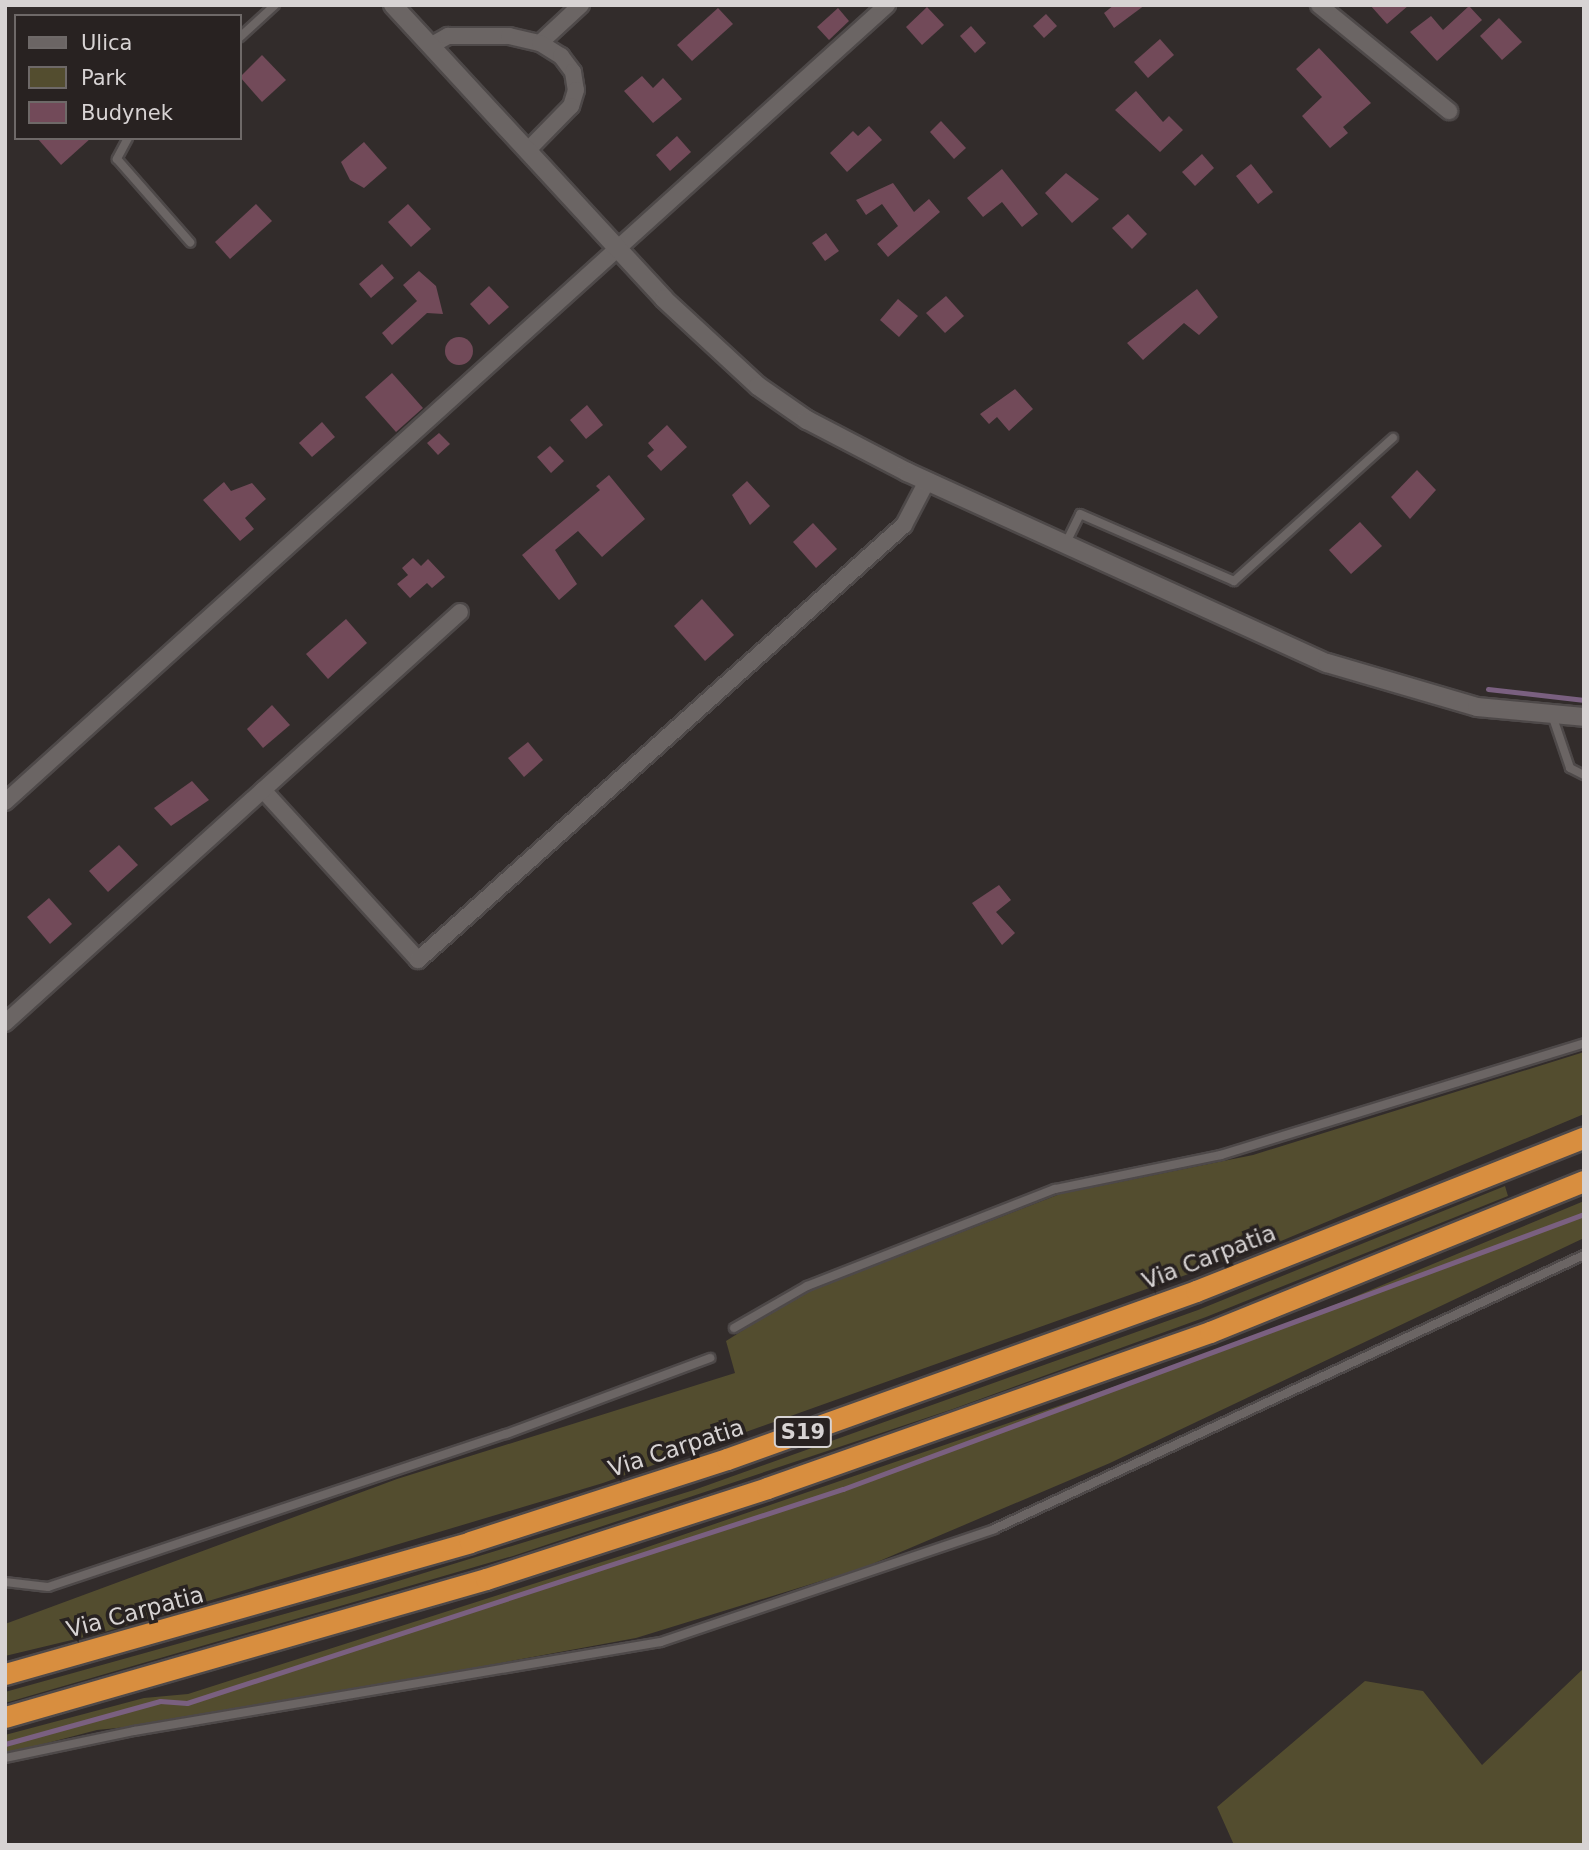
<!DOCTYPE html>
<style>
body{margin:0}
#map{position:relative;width:1589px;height:1850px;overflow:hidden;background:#322c2b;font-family:"DejaVu Sans",sans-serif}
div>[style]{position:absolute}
.green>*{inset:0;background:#534d2f}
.stream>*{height:5px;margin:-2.5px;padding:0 2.5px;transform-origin:2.5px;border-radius:2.5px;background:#7a6080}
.building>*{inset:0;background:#724a59}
.round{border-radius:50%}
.roads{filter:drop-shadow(2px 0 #4e4949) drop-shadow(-2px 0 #4e4949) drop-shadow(0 2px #4e4949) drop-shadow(0 -2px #4e4949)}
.lane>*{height:8px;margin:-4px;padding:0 4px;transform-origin:4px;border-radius:4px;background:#6b6564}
.street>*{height:16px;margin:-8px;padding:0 8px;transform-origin:8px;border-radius:8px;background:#6b6564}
.secondary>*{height:18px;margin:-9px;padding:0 9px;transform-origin:9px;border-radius:9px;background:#6b6564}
.highway>*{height:21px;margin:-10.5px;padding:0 10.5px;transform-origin:10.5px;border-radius:10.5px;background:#d88e3f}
span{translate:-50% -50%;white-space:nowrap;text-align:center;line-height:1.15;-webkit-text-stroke:7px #282221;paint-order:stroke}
.shield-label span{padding:2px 5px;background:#282221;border:2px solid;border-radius:5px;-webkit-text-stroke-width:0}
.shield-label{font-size:21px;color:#d7d3d3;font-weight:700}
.street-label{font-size:23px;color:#d7d3d3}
.frame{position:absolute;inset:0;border:7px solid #d7d3d3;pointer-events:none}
.legend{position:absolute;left:14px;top:14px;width:228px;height:126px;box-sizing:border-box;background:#282221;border:2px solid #6e6968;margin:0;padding:9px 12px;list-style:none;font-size:21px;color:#d7d3d3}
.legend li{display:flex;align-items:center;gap:14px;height:35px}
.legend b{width:35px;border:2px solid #6e6968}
</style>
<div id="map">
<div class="green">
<div style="clip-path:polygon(1584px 1052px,1584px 1114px,1281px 1241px,603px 1483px,101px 1633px,5px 1656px,5px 1624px,397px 1479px,735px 1373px,726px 1341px,797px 1296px,1060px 1194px,1253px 1155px)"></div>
<div style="clip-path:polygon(1505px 1186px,1508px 1196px,1206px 1317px,953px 1409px,513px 1556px,5px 1703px,5px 1692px,356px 1594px,694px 1490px,1198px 1310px)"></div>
<div style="clip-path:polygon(1584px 1201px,1584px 1238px,1110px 1463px,863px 1568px,636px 1638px,186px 1721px,97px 1730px,5px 1754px,5px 1735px,144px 1698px,188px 1694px,633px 1552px,1253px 1339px)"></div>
<div style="clip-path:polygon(1584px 1668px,1584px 1845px,1234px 1845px,1217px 1807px,1365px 1681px,1423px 1691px,1482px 1765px)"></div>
</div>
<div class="stream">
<div style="left:1488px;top:689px;width:97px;rotate:6.5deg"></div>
<div style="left:5px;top:1744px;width:161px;rotate:-15.5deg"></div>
<div style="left:160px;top:1701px;width:27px;rotate:4deg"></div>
<div style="left:187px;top:1703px;width:690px;rotate:-18.07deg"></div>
<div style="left:843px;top:1489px;width:790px;rotate:-20.36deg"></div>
</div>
<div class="building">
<div style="clip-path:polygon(1114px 5px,1145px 5px,1114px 28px,1104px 13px)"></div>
<div style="clip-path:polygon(1370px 5px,1409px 5px,1387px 24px)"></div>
<div style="clip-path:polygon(1469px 6px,1482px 20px,1437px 61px,1410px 32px,1431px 16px,1443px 30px)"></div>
<div style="clip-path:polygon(927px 7px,944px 25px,922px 45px,906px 27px)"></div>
<div style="clip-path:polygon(718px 8px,733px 24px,692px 61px,677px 45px)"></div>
<div style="clip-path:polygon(838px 8px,849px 21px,829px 40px,817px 27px)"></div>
<div style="clip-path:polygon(1046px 14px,1057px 26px,1044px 38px,1033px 26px)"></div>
<div style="clip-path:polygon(1499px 18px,1522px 42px,1502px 60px,1480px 36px)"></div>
<div style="clip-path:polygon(971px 26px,986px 43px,975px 53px,960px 36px)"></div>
<div style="clip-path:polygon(1160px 39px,1174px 55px,1148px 78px,1134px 62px)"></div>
<div style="clip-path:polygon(1319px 48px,1371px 103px,1343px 127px,1348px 133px,1330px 148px,1302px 116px,1322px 97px,1296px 69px)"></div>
<div style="clip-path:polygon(262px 55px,286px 80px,262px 102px,240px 77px)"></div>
<div style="clip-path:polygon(642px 76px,653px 88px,663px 78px,682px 99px,653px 123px,624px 91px)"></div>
<div style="clip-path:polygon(1136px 91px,1163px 122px,1169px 116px,1183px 130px,1160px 152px,1115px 110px)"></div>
<div style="clip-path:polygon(941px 121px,966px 148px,954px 159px,930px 132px)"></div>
<div style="clip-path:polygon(869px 126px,882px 140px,847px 172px,830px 153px,853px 131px,858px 136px)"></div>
<div style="clip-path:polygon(677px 136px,691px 152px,670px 171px,656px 155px)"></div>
<div style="clip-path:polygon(37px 138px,91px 138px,61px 165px)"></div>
<div style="clip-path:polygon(364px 142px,387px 168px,364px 188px,350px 180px,341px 162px)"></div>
<div style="clip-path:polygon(1202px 154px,1214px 168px,1195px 186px,1182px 172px)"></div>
<div style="clip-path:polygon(1251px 164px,1273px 192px,1258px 204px,1236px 176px)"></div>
<div style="clip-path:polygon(1002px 169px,1038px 214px,1022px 227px,1002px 202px,983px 217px,967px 198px)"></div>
<div style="clip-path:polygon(1066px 173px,1099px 199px,1072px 223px,1045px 193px)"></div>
<div style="clip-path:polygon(893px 183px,914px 212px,929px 199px,940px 212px,888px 257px,877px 244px,898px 226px,882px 204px,866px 215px,856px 200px)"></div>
<div style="clip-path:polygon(256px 204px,272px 221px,230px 259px,215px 242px)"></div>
<div style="clip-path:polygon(408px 204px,431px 229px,411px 247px,388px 222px)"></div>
<div style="clip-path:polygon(1128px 214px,1147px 234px,1132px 249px,1112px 228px)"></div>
<div style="clip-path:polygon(826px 233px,839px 251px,825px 261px,812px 243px)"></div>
<div style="clip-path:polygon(382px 264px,394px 278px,371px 298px,359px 284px)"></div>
<div style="clip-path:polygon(419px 271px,436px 286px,443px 314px,427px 313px,392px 345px,382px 333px,417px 301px,403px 285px)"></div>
<div style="clip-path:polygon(489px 286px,509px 307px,489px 325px,470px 304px)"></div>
<div style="clip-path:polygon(1197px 289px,1218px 317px,1199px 335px,1184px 323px,1143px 360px,1127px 343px)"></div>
<div style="clip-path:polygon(946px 296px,964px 316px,945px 333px,926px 313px)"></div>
<div style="clip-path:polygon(898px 299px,918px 316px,899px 337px,880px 320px)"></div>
<div class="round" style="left:445px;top:337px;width:28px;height:28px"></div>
<div style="clip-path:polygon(392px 373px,423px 408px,396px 432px,365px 397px)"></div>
<div style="clip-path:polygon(1015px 389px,1033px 409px,1009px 431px,997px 417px,989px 424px,980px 414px)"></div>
<div style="clip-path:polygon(587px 405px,603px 425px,586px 439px,570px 420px)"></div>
<div style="clip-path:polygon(322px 422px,335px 437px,312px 457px,299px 443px)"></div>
<div style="clip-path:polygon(667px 425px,687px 447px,661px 471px,647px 456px,654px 450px,648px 443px)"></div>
<div style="clip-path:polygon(439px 433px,450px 444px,438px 455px,427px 443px)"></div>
<div style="clip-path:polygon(550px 446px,564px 461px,551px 473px,537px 457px)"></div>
<div style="clip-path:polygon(1417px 470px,1436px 490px,1410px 519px,1391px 497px)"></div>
<div style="clip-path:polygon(609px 475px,645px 519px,602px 557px,578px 531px,555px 550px,577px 584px,559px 600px,522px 555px,600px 490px,596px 486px)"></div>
<div style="clip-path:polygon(747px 481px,770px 506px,750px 525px,732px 495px)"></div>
<div style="clip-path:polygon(224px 482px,231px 491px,252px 483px,266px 499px,245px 518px,254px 529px,240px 541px,203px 500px)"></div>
<div style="clip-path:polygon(1360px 522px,1382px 546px,1351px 574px,1329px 550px)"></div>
<div style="clip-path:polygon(813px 523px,837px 549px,816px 568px,793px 542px)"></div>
<div style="clip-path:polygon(413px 558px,421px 566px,428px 559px,445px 577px,432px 588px,427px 583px,410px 598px,397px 584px,408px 575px,402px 568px)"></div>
<div style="clip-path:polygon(702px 599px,734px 635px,705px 661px,674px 626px)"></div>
<div style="clip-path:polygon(346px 619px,367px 643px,328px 679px,306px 654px)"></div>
<div style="clip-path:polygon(272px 705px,290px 725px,263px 748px,247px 729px)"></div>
<div style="clip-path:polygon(528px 742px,543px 760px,524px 777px,508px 758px)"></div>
<div style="clip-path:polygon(192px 781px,209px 800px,171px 826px,154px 808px)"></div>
<div style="clip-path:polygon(119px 845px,138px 865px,108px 892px,89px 871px)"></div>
<div style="clip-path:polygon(999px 885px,1011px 900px,996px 912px,1015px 933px,1002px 945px,972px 903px)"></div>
<div style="clip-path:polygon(49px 898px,72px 924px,50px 944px,27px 917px)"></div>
</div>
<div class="roads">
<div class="lane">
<div style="left:240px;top:37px;width:47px;rotate:-42.4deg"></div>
<div style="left:128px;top:138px;width:24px;rotate:118deg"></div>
<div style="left:117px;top:159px;width:111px;rotate:48.7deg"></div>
<div style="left:1065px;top:545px;width:34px;rotate:-64deg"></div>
<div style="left:1080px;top:514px;width:168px;rotate:23.5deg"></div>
<div style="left:1234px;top:581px;width:214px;rotate:-42deg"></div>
<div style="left:1552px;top:715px;width:56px;rotate:71.2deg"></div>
<div style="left:1570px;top:768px;width:16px;rotate:27deg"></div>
<div style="left:734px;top:1328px;width:84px;rotate:-29.9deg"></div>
<div style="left:807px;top:1286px;width:266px;rotate:-21.4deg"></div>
<div style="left:1055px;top:1189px;width:169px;rotate:-11.6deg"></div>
<div style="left:1221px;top:1155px;width:380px;rotate:-17.1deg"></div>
<div style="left:5px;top:1582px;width:43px;rotate:6.6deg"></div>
<div style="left:48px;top:1587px;width:483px;rotate:-18.5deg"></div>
<div style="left:506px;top:1434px;width:218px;rotate:-20.4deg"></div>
<div style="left:5px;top:1758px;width:132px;rotate:-11.8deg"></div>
<div style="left:134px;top:1731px;width:534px;rotate:-9.59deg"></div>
<div style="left:661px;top:1642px;width:352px;rotate:-18.7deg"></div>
<div style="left:994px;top:1529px;width:651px;rotate:-24.91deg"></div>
</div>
<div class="street">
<div style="left:1319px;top:5px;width:168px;rotate:39.2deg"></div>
<div style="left:540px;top:43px;width:56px;rotate:-42.8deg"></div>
<div style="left:430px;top:46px;width:21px;rotate:-29deg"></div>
<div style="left:448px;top:36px;width:61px"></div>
<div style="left:509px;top:36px;width:32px;rotate:13deg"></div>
<div style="left:540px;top:43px;width:25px;rotate:32deg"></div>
<div style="left:561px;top:56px;width:20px;rotate:53deg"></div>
<div style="left:573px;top:72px;width:18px;rotate:81deg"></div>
<div style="left:576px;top:90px;width:17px;rotate:107deg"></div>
<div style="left:571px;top:106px;width:63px;rotate:134.4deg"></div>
<div style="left:263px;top:790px;width:230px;rotate:47.6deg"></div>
<div style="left:418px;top:960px;width:652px;rotate:-41.83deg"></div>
<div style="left:904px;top:525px;width:50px;rotate:-62.4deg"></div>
<div style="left:5px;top:802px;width:1189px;rotate:-42.1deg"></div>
<div style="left:5px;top:1023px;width:613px;rotate:-42.09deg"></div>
</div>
<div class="secondary">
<div style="left:393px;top:5px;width:400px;rotate:47.3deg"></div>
<div style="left:664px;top:299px;width:128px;rotate:42.8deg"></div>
<div style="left:758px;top:386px;width:60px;rotate:34.8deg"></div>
<div style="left:807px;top:420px;width:113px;rotate:27.5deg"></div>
<div style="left:907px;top:472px;width:461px;rotate:24.5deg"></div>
<div style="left:1327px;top:663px;width:156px;rotate:16.3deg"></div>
<div style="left:1477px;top:707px;width:107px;rotate:5.3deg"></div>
</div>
<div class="highway">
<div style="left:5px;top:1674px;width:483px;rotate:-15.8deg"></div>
<div style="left:470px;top:1542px;width:270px;rotate:-17.9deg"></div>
<div style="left:727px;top:1459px;width:498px;rotate:-19.7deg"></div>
<div style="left:1196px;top:1291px;width:417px;rotate:-21.6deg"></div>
<div style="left:5px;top:1717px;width:500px;rotate:-16.01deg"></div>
<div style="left:486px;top:1579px;width:295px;rotate:-17.9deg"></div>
<div style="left:767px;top:1488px;width:470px;rotate:-19.4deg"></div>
<div style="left:1210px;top:1332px;width:403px;rotate:-22deg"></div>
</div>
</div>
<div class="shield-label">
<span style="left:803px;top:1432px">S19</span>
</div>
<div class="street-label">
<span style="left:1209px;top:1257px;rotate:-21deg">Via Carpatia</span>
<span style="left:676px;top:1448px;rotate:-18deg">Via Carpatia</span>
<span style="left:135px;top:1612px;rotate:-15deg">Via Carpatia</span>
</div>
<div class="frame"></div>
<ul class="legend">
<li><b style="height:9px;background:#6b6564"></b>Ulica</li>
<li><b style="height:19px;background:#534d2f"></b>Park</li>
<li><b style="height:19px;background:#724a59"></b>Budynek</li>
</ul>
</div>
